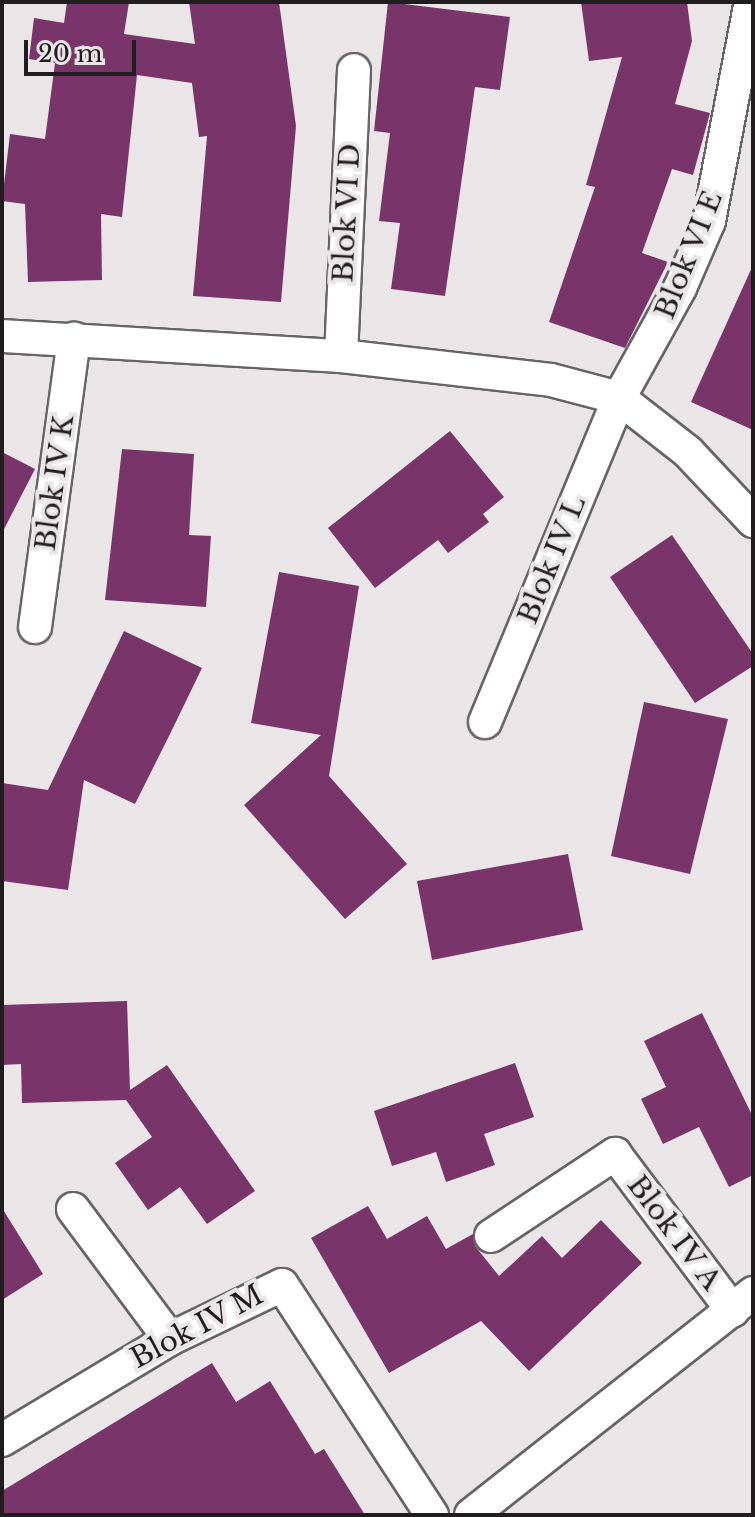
<!DOCTYPE html>
<style>
body{margin:0}
#map{position:relative;width:755px;height:1517px;overflow:hidden;background:#eae6e8;font-family:"Libre Baskerville",serif}
div>[style]{position:absolute}
.building>*{inset:0;background:#793469}
.roads{filter:drop-shadow(2px 0 #676366) drop-shadow(-2px 0 #676366) drop-shadow(0 2px #676366) drop-shadow(0 -2px #676366)}
.minor>*{height:32px;margin:-16px;padding:0 16px;transform-origin:16px;border-radius:16px;background:#fff}
span{translate:-50% -50%;white-space:nowrap;text-align:center;line-height:1.15;-webkit-text-stroke:8px #eae6e8;paint-order:stroke}
.street-label{font-size:28px;color:#1f1d1e}
.frame{position:absolute;inset:0;border:4px solid #1f1d1e;pointer-events:none}
.scale{position:absolute;left:24px;top:40px;width:112px;height:36px;box-sizing:border-box;border:4px solid #1f1d1e;border-top:0;padding-left:10px;font-size:24px;line-height:28px;white-space:nowrap;color:#1f1d1e;-webkit-text-stroke:6px #eae6e8;paint-order:stroke}
</style>
<div id="map">
<div class="building">
<div style="clip-path:polygon(67px 2px,129px 2px,124px 34px,195px 44px,189px 2px,279px 2px,296px 126px,281px 302px,193px 296px,207px 136px,199px 137px,192px 83px,137px 75px,122px 217px,101px 214px,102px 280px,28px 282px,25px 204px,2px 201px,10px 134px,45px 139px,55px 63px,29px 59px,34px 18px,64px 23px)"></div>
<div style="clip-path:polygon(388px 2px,510px 17px,500px 90px,475px 87px,445px 296px,391px 289px,400px 223px,379px 221px,390px 133px,374px 131px)"></div>
<div style="clip-path:polygon(581px 2px,687px 2px,692px 41px,675px 104px,710px 113px,693px 175px,672px 169px,642px 253px,668px 262px,625px 348px,549px 322px,595px 187px,586px 185px,622px 57px,589px 61px)"></div>
<div style="clip-path:polygon(753px 265px,753px 430px,691px 402px)"></div>
<div style="clip-path:polygon(450px 431px,504px 497px,483px 514px,489px 522px,448px 553px,438px 540px,375px 588px,328px 528px)"></div>
<div style="clip-path:polygon(122px 449px,194px 454px,189px 535px,211px 536px,206px 607px,105px 600px)"></div>
<div style="clip-path:polygon(2px 452px,35px 469px,2px 533px)"></div>
<div style="clip-path:polygon(672px 535px,753px 654px,753px 666px,695px 703px,610px 577px)"></div>
<div style="clip-path:polygon(279px 572px,359px 586px,329px 776px,407px 864px,345px 919px,244px 805px,321px 735px,251px 723px)"></div>
<div style="clip-path:polygon(124px 631px,202px 668px,170px 734px,135px 804px,84px 780px,68px 890px,2px 881px,2px 783px,48px 790px)"></div>
<div style="clip-path:polygon(644px 702px,728px 719px,690px 874px,611px 856px)"></div>
<div style="clip-path:polygon(568px 854px,583px 930px,432px 960px,417px 881px)"></div>
<div style="clip-path:polygon(127px 1001px,130px 1090px,167px 1065px,255px 1191px,207px 1224px,180px 1187px,148px 1210px,115px 1163px,152px 1137px,126px 1100px,22px 1103px,21px 1064px,2px 1065px,2px 1005px)"></div>
<div style="clip-path:polygon(702px 1013px,753px 1117px,753px 1175px,729px 1187px,699px 1127px,663px 1144px,641px 1099px,666px 1087px,644px 1041px)"></div>
<div style="clip-path:polygon(515px 1063px,534px 1117px,484px 1134px,495px 1165px,446px 1182px,436px 1152px,392px 1166px,374px 1111px)"></div>
<div style="clip-path:polygon(368px 1206px,387px 1239px,427px 1216px,446px 1249px,473px 1234px,475px 1246px,499px 1276px,542px 1236px,562px 1258px,601px 1220px,642px 1263px,529px 1371px,481px 1321px,389px 1373px,311px 1238px)"></div>
<div style="clip-path:polygon(2px 1208px,43px 1274px,2px 1300px)"></div>
<div style="clip-path:polygon(212px 1363px,236px 1402px,270px 1381px,315px 1454px,324px 1449px,365px 1515px,2px 1515px,2px 1491px)"></div>
</div>
<div class="roads">
<div class="minor">
<div style="left:2px;top:336px;width:340px;rotate:3.4deg"></div>
<div style="left:341px;top:356px;width:211px;rotate:6.5deg"></div>
<div style="left:551px;top:380px;width:70px;rotate:14.8deg"></div>
<div style="left:619px;top:398px;width:88px;rotate:38deg"></div>
<div style="left:688px;top:452px;width:95px;rotate:46.7deg"></div>
<div style="left:341px;top:356px;width:286px;rotate:-87.4deg"></div>
<div style="left:35px;top:627px;width:291px;rotate:-82.3deg"></div>
<div style="left:485px;top:722px;width:351px;rotate:-67.5deg"></div>
<div style="left:619px;top:398px;width:126px;rotate:-61deg"></div>
<div style="left:680px;top:288px;width:73px;rotate:-66.6deg"></div>
<div style="left:709px;top:221px;width:218px;rotate:-79.2deg"></div>
<div style="left:73px;top:1209px;width:162px;rotate:53.3deg"></div>
<div style="left:491px;top:1236px;width:149px;rotate:-33.5deg"></div>
<div style="left:615px;top:1154px;width:196px;rotate:53.1deg"></div>
<div style="left:2px;top:1440px;width:196px;rotate:-31deg"></div>
<div style="left:170px;top:1339px;width:124px;rotate:-25.7deg"></div>
<div style="left:282px;top:1285px;width:275px;rotate:56.9deg"></div>
<div style="left:471px;top:1515px;width:359px;rotate:-38.2deg"></div>
</div>
</div>
<div class="street-label">
<span style="left:347px;top:213px;rotate:-87deg">Blok VI D</span>
<span style="left:689px;top:255px;rotate:-68deg">Blok VI E</span>
<span style="left:55px;top:483px;rotate:-82deg">Blok IV K</span>
<span style="left:552px;top:560px;rotate:-68deg">Blok IV L</span>
<span style="left:674px;top:1233px;rotate:53deg">Blok IV A</span>
<span style="left:197px;top:1327px;rotate:-28deg">Blok IV M</span>
</div>
<div class="frame"></div>
<div class="scale">20 m</div>
</div>
